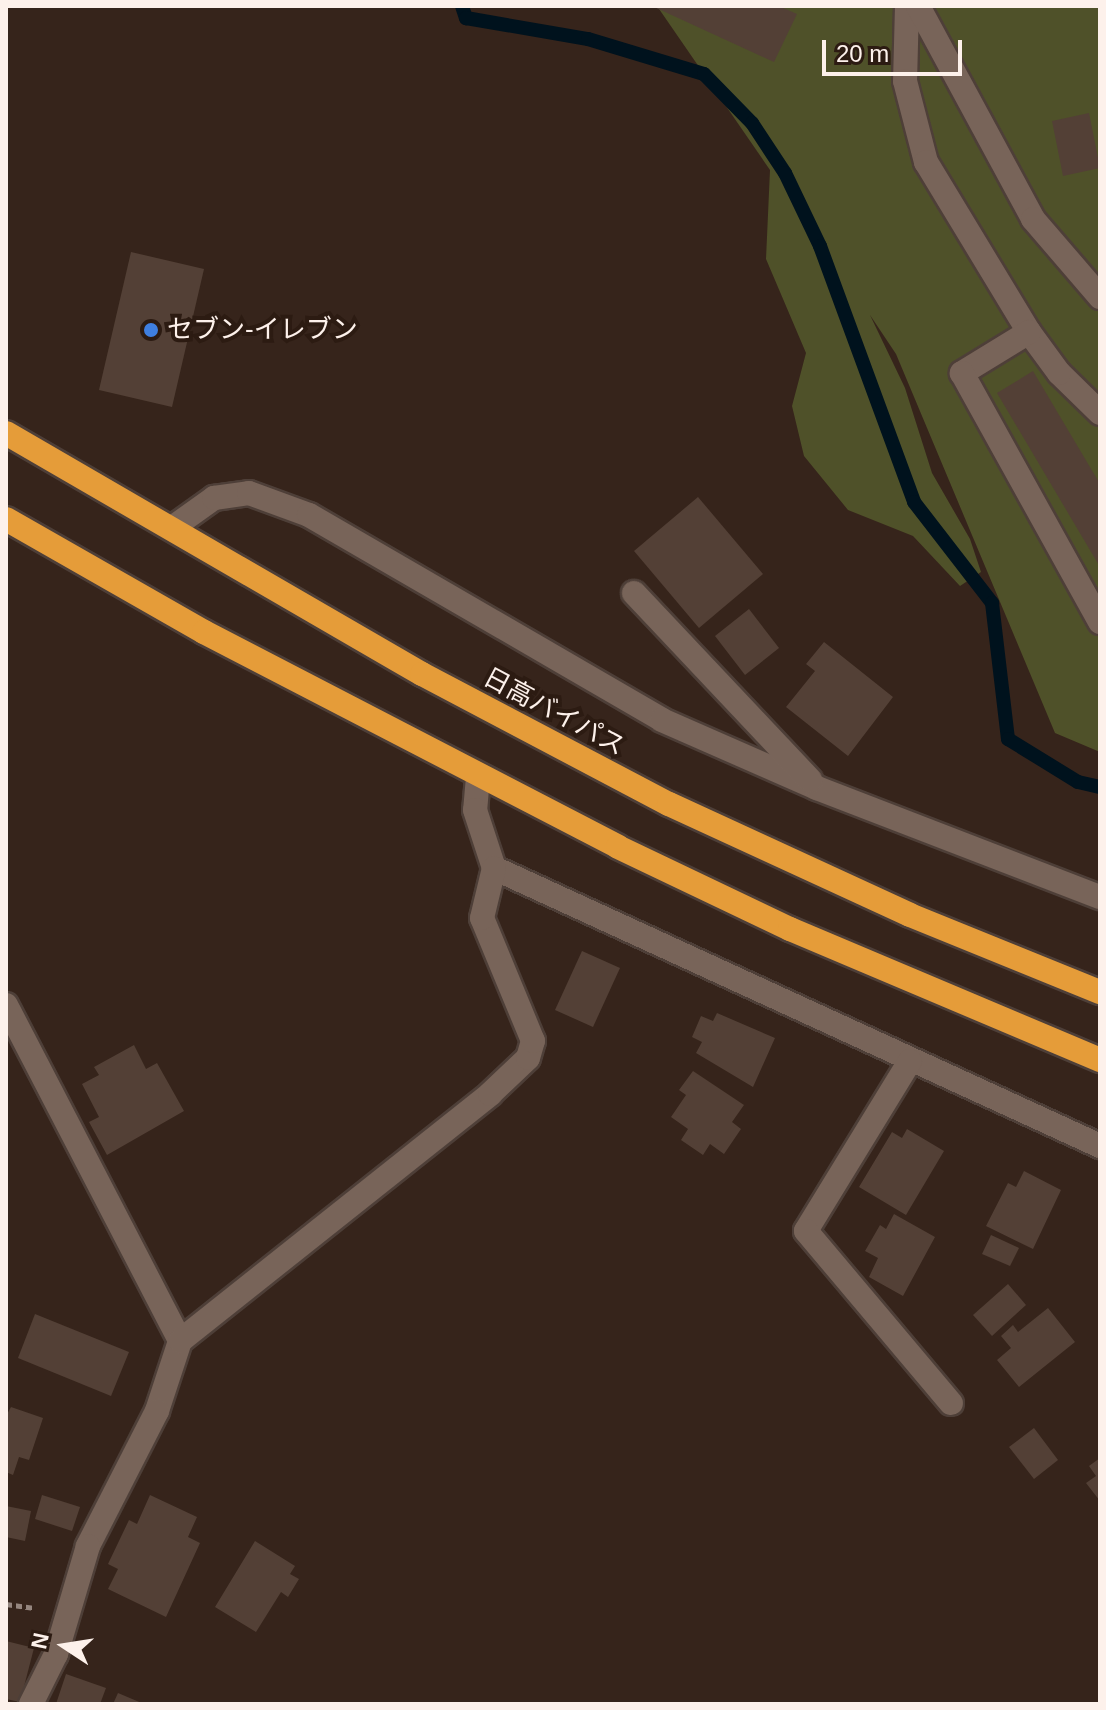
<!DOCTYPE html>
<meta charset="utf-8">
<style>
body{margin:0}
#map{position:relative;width:1106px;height:1710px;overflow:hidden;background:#36241b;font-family:Helvetica,"Noto Sans JP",sans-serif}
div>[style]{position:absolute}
.green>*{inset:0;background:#4f5129}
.stream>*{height:14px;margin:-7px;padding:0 7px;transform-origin:7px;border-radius:7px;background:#00121d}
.building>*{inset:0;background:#534036}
.path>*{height:5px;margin-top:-2.5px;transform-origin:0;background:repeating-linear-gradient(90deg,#95867f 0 6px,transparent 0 10px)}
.roads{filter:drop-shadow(2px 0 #4e3f38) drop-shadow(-2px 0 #4e3f38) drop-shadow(0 2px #4e3f38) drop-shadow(0 -2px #4e3f38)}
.minor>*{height:24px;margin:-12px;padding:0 12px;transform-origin:12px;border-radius:12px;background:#786459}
.highway>*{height:24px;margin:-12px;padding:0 12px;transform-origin:12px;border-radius:12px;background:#e59c39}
.dots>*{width:22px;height:22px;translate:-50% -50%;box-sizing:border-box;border:4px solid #2c1b12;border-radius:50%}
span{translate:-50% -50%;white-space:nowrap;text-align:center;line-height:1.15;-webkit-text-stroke:8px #2c1b12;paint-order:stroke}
.poi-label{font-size:26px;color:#fdf1eb}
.left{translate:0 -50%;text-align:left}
.street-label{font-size:26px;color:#fdf1eb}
.frame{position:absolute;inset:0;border:8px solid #fdf1eb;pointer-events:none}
.north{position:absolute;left:24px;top:1606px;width:80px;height:80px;-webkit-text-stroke:6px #2c1b12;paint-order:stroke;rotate:282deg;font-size:22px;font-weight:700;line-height:32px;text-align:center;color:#fdf1eb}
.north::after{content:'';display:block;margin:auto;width:28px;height:36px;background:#fdf1eb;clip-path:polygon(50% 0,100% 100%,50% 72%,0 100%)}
.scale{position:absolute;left:822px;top:40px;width:140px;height:36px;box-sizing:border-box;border:4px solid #fdf1eb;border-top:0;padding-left:10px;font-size:24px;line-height:28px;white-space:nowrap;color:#fdf1eb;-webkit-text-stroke:6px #2c1b12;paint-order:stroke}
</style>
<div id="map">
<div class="green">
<div style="clip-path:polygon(657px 6px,1100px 6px,1100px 752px,1055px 733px,896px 354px,870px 315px,905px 388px,932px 473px,970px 539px,981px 572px,960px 586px,913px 536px,848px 510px,804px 456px,792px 406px,806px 353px,766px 259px,770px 170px)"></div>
</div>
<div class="stream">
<div style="left:462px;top:6px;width:13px;rotate:72deg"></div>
<div style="left:466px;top:18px;width:124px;rotate:9.8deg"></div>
<div style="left:588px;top:39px;width:121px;rotate:16.8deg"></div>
<div style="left:704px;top:74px;width:69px;rotate:45.6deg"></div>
<div style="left:752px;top:123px;width:60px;rotate:56.6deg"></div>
<div style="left:785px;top:173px;width:81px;rotate:64.4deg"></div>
<div style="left:820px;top:246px;width:273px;rotate:69.8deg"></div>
<div style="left:914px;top:502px;width:128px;rotate:52.3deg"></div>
<div style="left:992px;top:603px;width:137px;rotate:83.3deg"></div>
<div style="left:1008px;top:739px;width:82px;rotate:31.6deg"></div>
<div style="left:1078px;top:782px;width:23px;rotate:13deg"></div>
</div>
<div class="building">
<div style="clip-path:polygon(652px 6px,779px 6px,797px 14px,774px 62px)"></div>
<div style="clip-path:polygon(1089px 113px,1100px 168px,1063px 176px,1052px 121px)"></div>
<div style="clip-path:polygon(131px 252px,204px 269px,172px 407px,99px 390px)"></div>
<div style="clip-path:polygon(1033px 371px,1100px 484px,1100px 567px,997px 393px)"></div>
<div style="clip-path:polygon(698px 497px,763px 574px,699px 628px,634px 551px)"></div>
<div style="clip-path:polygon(749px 609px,779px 648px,745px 675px,715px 636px)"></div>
<div style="clip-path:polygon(824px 642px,893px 697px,848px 756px,786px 707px,815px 671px,806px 664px)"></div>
<div style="clip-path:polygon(582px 951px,620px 968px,593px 1027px,555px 1010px)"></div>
<div style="clip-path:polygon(717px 1013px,775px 1038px,753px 1087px,696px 1053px,702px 1042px,692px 1037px,701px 1016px,713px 1021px)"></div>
<div style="clip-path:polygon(134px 1045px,146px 1069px,157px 1063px,184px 1111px,107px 1155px,89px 1122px,99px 1117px,82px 1084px,99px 1075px,94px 1067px)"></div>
<div style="clip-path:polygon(693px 1071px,744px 1105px,732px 1122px,741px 1129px,724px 1154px,710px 1144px,703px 1155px,681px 1140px,688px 1129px,671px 1117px,686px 1095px,679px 1090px)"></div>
<div style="clip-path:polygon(907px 1129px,944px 1151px,906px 1215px,859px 1187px,892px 1132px,902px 1138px)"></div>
<div style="clip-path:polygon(1024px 1171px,1061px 1190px,1033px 1249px,986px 1226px,1008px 1183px,1016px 1187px)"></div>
<div style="clip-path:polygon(894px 1214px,935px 1237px,903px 1296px,869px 1277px,878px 1258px,865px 1251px,880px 1225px,886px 1229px)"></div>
<div style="clip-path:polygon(991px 1235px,1019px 1248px,1010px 1266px,982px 1254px)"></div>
<div style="clip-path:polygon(1008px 1284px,1026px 1305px,992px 1336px,973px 1315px)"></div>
<div style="clip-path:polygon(1048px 1308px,1075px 1342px,1019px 1387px,997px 1360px,1011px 1348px,1001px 1336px,1013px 1325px,1018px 1332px)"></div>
<div style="clip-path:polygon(35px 1314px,129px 1352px,111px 1396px,18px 1358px)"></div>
<div style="clip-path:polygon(11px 1407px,43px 1418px,29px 1460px,19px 1457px,13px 1475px,6px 1472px,6px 1416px)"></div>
<div style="clip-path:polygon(1034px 1428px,1058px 1460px,1034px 1479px,1009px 1447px)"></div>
<div style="clip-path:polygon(1100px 1458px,1100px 1501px,1086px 1483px,1096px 1476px,1089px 1466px)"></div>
<div style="clip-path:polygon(42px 1495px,80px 1507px,72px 1531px,35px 1519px)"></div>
<div style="clip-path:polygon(150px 1495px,197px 1517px,188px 1537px,200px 1543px,166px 1617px,108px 1589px,118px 1569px,108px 1564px,129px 1520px,137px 1524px)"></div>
<div style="clip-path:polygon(6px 1506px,31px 1511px,25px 1541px,6px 1537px)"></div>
<div style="clip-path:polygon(255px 1541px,295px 1566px,290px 1574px,299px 1579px,288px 1597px,281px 1592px,256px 1632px,215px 1607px)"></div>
<div style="clip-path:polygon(6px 1641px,34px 1648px,20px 1702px,6px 1699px)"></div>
<div style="clip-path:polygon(66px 1674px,106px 1688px,100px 1704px,56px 1704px)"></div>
<div style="clip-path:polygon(118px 1693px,144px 1704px,113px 1704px)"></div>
</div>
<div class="path">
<div style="left:6px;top:1604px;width:27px;rotate:8deg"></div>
</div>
<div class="roads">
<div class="minor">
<div style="left:907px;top:6px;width:75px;rotate:91.5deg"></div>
<div style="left:905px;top:81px;width:84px;rotate:75.5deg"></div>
<div style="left:926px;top:162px;width:199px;rotate:58.8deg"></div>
<div style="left:918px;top:6px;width:242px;rotate:61.6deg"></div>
<div style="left:1033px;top:219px;width:103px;rotate:49.3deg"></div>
<div style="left:1100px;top:413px;width:57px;rotate:-135.7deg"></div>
<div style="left:1059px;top:373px;width:51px;rotate:-126.2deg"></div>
<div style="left:1029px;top:332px;width:79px;rotate:148.5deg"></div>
<div style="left:962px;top:373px;width:285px;rotate:61deg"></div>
<div style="left:172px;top:528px;width:52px;rotate:-35.5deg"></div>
<div style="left:214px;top:498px;width:35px;rotate:-8deg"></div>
<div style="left:249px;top:493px;width:64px;rotate:20.1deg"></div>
<div style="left:309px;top:515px;width:408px;rotate:30.1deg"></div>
<div style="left:662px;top:720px;width:169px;rotate:23.7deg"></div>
<div style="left:817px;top:788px;width:303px;rotate:21.1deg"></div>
<div style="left:634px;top:593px;width:257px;rotate:46.7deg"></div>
<div style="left:478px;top:777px;width:33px;rotate:95deg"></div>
<div style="left:475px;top:810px;width:61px;rotate:71.9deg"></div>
<div style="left:494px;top:868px;width:667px;rotate:24.64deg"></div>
<div style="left:6px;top:1005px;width:378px;rotate:62.6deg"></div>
<div style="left:180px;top:1341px;width:74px;rotate:108.2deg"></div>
<div style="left:157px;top:1411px;width:152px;rotate:117.1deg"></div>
<div style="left:88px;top:1546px;width:113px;rotate:106.5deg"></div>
<div style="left:56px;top:1654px;width:56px;rotate:116.6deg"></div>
<div style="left:910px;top:1061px;width:199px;rotate:121.5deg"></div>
<div style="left:806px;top:1231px;width:225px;rotate:49.9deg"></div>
<div style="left:180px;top:1341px;width:396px;rotate:-38.5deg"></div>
<div style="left:490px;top:1094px;width:52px;rotate:-43.5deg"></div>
<div style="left:528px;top:1058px;width:18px;rotate:-74deg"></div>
<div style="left:533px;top:1041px;width:133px;rotate:-112.5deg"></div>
<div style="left:482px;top:918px;width:51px;rotate:-76.5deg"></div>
</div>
<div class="highway">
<div style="left:6px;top:433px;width:481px;rotate:30.1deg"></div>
<div style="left:422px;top:674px;width:279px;rotate:27.8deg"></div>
<div style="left:669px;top:804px;width:265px;rotate:24.7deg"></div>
<div style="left:910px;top:915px;width:205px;rotate:22.1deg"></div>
<div style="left:6px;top:519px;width:228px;rotate:29.7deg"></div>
<div style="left:204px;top:632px;width:466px;rotate:27.4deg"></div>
<div style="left:618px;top:847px;width:191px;rotate:25.5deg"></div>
<div style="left:790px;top:929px;width:337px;rotate:22.9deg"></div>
</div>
</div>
<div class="dots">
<div style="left:151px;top:330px;background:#3f7fe0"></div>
</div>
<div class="poi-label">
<span class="left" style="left:167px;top:330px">セブン-イレブン</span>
</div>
<div class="street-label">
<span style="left:554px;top:712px;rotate:28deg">日高バイパス</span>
</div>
<div class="frame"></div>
<div class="north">N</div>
<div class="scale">20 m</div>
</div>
